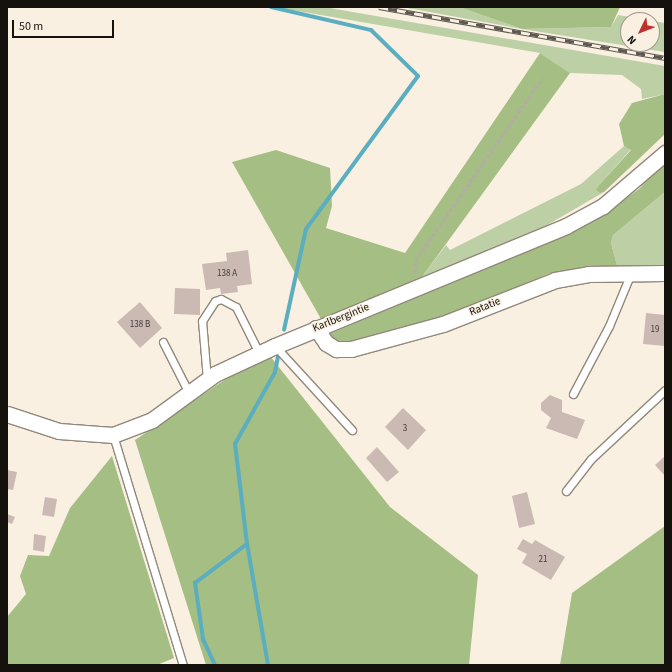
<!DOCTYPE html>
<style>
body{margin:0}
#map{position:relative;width:672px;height:672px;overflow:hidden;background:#f9f0e1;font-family:"Source Sans 3",sans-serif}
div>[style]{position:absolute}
.green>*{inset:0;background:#bccfa5}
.forest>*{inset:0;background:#a4be83}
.stream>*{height:4px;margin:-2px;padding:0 2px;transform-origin:2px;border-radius:2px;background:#5aaebf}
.building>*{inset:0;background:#cbb9b4}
.path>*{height:2.5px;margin-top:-1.25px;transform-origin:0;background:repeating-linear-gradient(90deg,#b3aca0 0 4px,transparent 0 6px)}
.roads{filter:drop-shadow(1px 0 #91887b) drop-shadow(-1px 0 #91887b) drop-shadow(0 1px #91887b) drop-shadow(0 -1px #91887b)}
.service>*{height:7px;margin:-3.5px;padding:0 3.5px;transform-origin:3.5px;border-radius:3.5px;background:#fff}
.minor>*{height:15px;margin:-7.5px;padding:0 7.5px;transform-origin:7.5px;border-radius:7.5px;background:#fff}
.rail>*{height:4.5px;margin-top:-2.25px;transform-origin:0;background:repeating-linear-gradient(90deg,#f9f0e1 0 9px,#5d5850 0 18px);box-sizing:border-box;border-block:1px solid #5d5850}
span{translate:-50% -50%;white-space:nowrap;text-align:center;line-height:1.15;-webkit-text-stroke:3px #f9f0e1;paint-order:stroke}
.number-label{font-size:9px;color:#423c37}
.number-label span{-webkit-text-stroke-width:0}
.street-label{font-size:11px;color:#15120d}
.frame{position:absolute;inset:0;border:8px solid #15120d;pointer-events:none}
.north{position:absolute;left:620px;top:12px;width:40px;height:40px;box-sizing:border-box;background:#f9f0e1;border:1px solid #9e978c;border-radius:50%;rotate:227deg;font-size:11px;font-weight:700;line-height:16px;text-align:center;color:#15120d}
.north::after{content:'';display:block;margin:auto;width:14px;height:18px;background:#be302d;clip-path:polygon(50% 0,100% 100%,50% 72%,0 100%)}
.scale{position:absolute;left:12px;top:20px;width:102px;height:18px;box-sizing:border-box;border:2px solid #15120d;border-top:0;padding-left:5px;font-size:12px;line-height:14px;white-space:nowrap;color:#15120d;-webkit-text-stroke:3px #f9f0e1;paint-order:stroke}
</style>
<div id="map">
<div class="green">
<div style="clip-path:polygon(275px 7px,324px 7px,665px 66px,665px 94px,642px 99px,641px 89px,622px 75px,570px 73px,540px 53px)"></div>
<div style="clip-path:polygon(402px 7px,459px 7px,522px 29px,611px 27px,618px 15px,648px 20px,628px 20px,628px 44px,652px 44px,652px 21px,665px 23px,665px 52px,522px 29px)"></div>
<div style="clip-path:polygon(624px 146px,631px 149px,600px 184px,600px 193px,604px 192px,537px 231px,422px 277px,446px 245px,450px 250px,581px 184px)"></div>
<div style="clip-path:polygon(665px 192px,665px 267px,618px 269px,611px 243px,613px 235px)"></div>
</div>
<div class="forest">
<div style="clip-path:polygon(459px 7px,620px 7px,611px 27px,522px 29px)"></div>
<div style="clip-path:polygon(540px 53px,570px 73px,422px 277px,321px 319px,232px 162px,276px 150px,330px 168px,332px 206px,326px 228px,405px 253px)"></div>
<div style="clip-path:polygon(665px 94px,665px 134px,604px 192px,600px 193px,596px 190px,600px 184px,631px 150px,624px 146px,619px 124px,632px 103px)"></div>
<div style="clip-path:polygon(665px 161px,665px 192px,613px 235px,611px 243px,618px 269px,550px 273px,441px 319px,363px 343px,334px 343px,329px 334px,555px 240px,601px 216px,639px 189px)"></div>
<div style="clip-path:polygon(270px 356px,390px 507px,478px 575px,469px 665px,206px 665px,135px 440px,226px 379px)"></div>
<div style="clip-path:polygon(112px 456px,174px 658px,157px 665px,7px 665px,7px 617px,26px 594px,20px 576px,28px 555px,49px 556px,70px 508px)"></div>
<div style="clip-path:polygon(665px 526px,665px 665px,560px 665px,572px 593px)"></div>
</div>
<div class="stream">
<div style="left:271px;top:7px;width:103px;rotate:13deg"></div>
<div style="left:371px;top:30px;width:66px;rotate:44.4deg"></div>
<div style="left:418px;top:76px;width:190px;rotate:126.2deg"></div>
<div style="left:306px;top:229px;width:103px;rotate:102.3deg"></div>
<div style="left:215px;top:665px;width:29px;rotate:-115deg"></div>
<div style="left:203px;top:639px;width:57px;rotate:-98.1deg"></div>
<div style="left:195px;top:583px;width:65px;rotate:-36.9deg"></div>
<div style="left:268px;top:665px;width:123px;rotate:-99.8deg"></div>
<div style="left:247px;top:544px;width:101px;rotate:-96.8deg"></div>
<div style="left:235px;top:444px;width:82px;rotate:-60.9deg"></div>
<div style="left:275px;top:372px;width:16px;rotate:-79deg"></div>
</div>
<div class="building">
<div style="clip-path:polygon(248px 250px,252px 284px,237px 286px,238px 292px,221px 294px,220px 288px,206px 290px,202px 264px,227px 261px,226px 253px)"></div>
<div style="clip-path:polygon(175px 288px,200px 289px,200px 315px,174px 314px)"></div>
<div style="clip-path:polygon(140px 302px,162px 328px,140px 348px,117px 322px)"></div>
<div style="clip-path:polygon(646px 313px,665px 315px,665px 346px,643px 344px)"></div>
<div style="clip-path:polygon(550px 395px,562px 400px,562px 412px,585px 420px,577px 439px,546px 428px,551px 418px,541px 410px,541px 403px)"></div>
<div style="clip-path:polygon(403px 408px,426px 430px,408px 450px,385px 427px)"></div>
<div style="clip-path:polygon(377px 447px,399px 472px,387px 482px,366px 458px)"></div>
<div style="clip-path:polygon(665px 456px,665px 476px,655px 465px)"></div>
<div style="clip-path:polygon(7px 470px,17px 472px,13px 490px,7px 489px)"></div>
<div style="clip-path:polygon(527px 492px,535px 524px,519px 528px,512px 496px)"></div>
<div style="clip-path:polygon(45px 497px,57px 499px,54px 517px,42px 515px)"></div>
<div style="clip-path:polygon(7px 514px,15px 517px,12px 524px,7px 522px)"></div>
<div style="clip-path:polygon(34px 534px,46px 536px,44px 552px,33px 550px)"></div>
<div style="clip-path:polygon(523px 539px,532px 544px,535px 540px,565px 557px,551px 580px,522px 563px,527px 554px,517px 549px)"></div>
</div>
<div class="path">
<div style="left:415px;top:273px;width:12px;rotate:-90deg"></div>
<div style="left:415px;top:261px;width:223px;rotate:-55.2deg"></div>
</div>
<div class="roads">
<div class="service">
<div style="left:163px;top:342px;width:57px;rotate:63deg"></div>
<div style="left:275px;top:346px;width:114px;rotate:47.5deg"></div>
<div style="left:207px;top:380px;width:59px;rotate:-94.8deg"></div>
<div style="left:202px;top:321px;width:24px;rotate:-57deg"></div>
<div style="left:215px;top:301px;width:6px;rotate:-18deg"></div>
<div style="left:221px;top:299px;width:17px;rotate:28deg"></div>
<div style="left:236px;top:307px;width:51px;rotate:63.4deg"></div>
<div style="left:573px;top:394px;width:77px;rotate:-62.1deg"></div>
<div style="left:609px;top:326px;width:57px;rotate:-67.5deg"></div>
<div style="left:113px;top:435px;width:240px;rotate:73.1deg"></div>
<div style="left:566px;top:491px;width:41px;rotate:-52deg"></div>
<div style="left:591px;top:459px;width:101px;rotate:-43deg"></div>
</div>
<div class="minor">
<div style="left:316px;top:328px;width:18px;rotate:56deg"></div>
<div style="left:326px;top:343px;width:12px;rotate:31deg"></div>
<div style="left:336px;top:349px;width:15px"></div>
<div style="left:351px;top:349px;width:95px;rotate:-15.2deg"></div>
<div style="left:443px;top:324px;width:120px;rotate:-21.4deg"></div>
<div style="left:555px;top:280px;width:34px;rotate:-10deg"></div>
<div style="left:588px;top:274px;width:77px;rotate:-0.7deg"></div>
<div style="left:7px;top:414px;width:55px;rotate:18.1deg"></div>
<div style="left:59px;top:431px;width:54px;rotate:4.2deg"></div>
<div style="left:113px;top:435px;width:42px;rotate:-21deg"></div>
<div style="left:152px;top:420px;width:78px;rotate:-36.1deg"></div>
<div style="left:215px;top:374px;width:66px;rotate:-25deg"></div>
<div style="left:275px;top:346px;width:315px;rotate:-22.4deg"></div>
<div style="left:566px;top:226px;width:42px;rotate:-28.4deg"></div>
<div style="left:603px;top:206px;width:82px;rotate:-40.5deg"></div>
</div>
</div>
<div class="rail">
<div style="left:379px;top:7px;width:291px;rotate:10.1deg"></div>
</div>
<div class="number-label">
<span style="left:227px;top:274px">138 A</span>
<span style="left:140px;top:325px">138 B</span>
<span style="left:655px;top:330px">19</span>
<span style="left:405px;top:429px">3</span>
<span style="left:543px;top:560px">21</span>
</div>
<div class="street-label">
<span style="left:485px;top:307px;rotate:-22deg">Ratatie</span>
<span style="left:341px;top:318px;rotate:-22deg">Karlbergintie</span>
</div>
<div class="frame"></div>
<div class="north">N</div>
<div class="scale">50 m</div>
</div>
